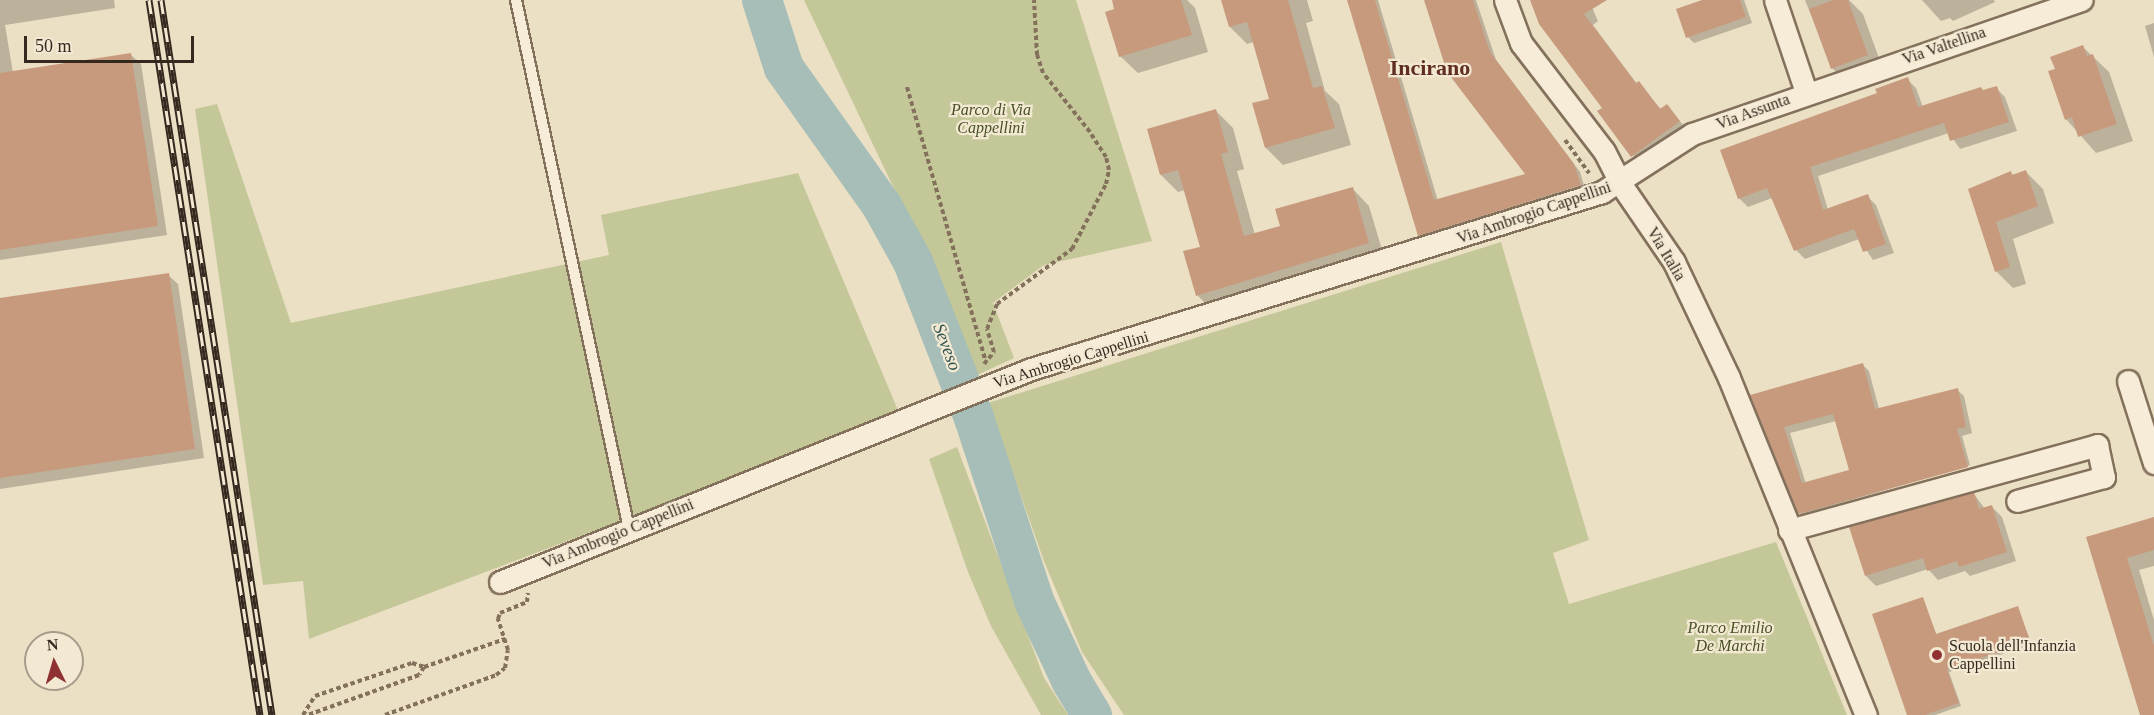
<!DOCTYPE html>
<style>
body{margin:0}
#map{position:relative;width:2154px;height:715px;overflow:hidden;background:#ebdfc4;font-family:"Times New Roman",serif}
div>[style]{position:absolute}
.green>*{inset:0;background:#c4c899}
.shadow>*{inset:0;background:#0003}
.river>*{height:40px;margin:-20px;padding:0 20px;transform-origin:20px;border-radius:20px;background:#a6beb7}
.building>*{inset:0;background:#c79a7d}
.path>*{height:4px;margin-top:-2px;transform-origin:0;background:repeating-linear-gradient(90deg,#84715c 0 4.5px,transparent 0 7.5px)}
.roads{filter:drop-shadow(2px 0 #84715c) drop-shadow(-2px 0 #84715c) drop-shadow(0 2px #84715c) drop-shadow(0 -2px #84715c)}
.service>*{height:10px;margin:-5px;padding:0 5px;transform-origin:5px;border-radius:5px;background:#f6ecd7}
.minor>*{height:21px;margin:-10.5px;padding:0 10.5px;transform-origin:10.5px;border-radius:10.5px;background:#f6ecd7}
.rail>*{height:7px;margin-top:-3.5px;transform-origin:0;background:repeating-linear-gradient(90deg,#f3e9d3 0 14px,#35291f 0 28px);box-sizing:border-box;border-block:2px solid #35291f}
.dots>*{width:16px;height:16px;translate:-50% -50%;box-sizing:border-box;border:3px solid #f3e9d3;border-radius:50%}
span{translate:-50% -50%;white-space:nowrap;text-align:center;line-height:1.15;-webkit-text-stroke:4.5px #f3e9d3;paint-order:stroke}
.street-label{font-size:16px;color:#35291f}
.park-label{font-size:16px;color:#475027;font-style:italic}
.poi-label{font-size:16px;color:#35291f}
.left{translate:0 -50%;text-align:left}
.water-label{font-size:18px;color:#2f5451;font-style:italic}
.district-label{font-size:22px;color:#5f2d21;font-weight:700}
.north{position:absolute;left:24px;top:631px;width:60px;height:60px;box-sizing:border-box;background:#f3e9d3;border:2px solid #a79c8b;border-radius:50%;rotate:355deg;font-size:16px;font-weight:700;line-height:24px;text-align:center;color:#35291f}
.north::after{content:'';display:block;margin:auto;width:21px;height:27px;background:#8f3033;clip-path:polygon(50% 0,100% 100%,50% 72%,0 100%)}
.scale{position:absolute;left:24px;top:36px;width:170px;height:27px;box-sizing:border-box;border:3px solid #35291f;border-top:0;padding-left:8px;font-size:18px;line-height:21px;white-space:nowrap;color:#35291f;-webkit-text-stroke:4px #f3e9d3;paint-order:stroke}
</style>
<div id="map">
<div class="green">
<div style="clip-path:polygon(804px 0,1076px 0,1152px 241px,1044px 265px,993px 303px,1014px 358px,975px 376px,909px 220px)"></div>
<div style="clip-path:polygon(217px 104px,291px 323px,609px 255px,601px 215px,798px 173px,900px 415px,309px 639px,303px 581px,263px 585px,195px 109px)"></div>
<div style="clip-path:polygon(1501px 242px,1589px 540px,1553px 553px,1569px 604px,1776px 542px,1847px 715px,1124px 715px,1082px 652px,1044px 561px,988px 403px)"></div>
<div style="clip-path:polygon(957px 447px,1044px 678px,1068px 715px,1041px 715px,991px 626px,968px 572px,929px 459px)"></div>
</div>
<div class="shadow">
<div style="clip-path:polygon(0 0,114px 0,115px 8px,5px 25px,13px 73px,131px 55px,141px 64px,167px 235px,0 260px)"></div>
<div style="clip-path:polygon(1113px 0,1187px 0,1195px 8px,1208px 52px,1138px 73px,1120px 56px)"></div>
<div style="clip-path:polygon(1223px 0,1307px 0,1313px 21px,1306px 23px,1325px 91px,1339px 104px,1351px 145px,1283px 165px,1266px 148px,1270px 100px,1254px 42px,1247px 44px,1230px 27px)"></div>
<div style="clip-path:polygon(1349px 0,1378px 0,1438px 201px,1528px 175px,1425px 0,1476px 0,1496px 60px,1580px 172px,1586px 192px,1425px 241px,1419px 235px)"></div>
<div style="clip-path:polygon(1533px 0,1589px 0,1598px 21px,1593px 25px,1637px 84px,1662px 110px,1667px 106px,1689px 132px,1642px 166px,1599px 112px,1604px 108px)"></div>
<div style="clip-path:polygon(1707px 0,1744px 0,1752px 23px,1694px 43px,1688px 37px)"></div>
<div style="clip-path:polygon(1805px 0,1849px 0,1863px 14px,1884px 72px,1849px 85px,1832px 68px)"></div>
<div style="clip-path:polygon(1922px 0,1994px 0,1995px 2px,1953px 21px,1950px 18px,1941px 21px)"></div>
<div style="clip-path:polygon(2154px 23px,2154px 57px,2145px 26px)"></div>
<div style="clip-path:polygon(2083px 47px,2109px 72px,2133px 141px,2096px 153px,2066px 119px,2057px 70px)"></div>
<div style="clip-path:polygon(1907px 79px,1916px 88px,1923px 107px,1996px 88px,2005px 97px,2017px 131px,1960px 149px,1949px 133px,1818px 176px,1828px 210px,1867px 196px,1876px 205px,1894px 253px,1873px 260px,1859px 239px,1805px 259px,1796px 250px,1772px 198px,1748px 207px,1739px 198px,1878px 94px)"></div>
<div style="clip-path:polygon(1216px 111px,1233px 128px,1244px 169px,1237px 171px,1255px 235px,1282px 227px,1352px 188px,1369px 206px,1385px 260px,1215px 313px,1198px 296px,1185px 252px,1202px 248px,1185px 190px,1178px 192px,1161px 175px)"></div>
<div style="clip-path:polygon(2010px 172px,2014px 176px,2026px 172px,2043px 189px,2054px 223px,2013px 239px,2026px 284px,2013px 288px,1996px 271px,1970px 190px)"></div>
<div style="clip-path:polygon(168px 275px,178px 284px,204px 458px,0 489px,0 300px)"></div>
<div style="clip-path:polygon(evenodd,1863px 365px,1869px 371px,1879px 409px,1957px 390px,1964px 396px,1972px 433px,1962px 436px,1970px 465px,1801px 515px,1752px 396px,1863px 365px,1836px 421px,1851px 471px,1806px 484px,1790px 433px,1836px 421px)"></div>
<div style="clip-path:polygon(1970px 468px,1972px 474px,1806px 520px,1801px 515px)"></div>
<div style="clip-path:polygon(1974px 494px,1985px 509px,1992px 507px,2002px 517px,2016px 561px,1970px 576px,1965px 571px,1938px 580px,1928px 569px,1876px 586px,1866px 576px,1851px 528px)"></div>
<div style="clip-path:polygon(2154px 518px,2154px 566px,2139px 570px,2154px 620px,2154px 715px,2141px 715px,2088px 538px)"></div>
<div style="clip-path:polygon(1923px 599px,1937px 636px,2017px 608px,2032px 644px,1949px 672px,1961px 706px,1935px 715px,1909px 715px)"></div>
</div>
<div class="river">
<div style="left:762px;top:0;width:71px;rotate:72.1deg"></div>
<div style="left:784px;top:68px;width:169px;rotate:54.6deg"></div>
<div style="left:882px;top:206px;width:64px;rotate:61deg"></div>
<div style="left:913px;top:262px;width:168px;rotate:68.6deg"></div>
<div style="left:974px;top:418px;width:193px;rotate:71.8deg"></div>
<div style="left:1034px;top:601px;width:89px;rotate:64.9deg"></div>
<div style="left:1072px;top:682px;width:39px;rotate:59deg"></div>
</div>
<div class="building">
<div style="clip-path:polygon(1112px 0,1181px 0,1192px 35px,1119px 57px,1105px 12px,1114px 9px)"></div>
<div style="clip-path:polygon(1221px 0,1288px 0,1313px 88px,1322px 86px,1335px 128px,1265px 148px,1252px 103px,1269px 99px,1247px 22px,1229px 27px)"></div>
<div style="clip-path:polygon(1347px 0,1375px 0,1434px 200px,1525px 174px,1447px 72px,1424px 0,1473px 0,1490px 52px,1574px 164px,1581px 185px,1418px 236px)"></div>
<div style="clip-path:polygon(1530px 0,1607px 0,1584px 14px,1636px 83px,1639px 81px,1660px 109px,1667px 104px,1680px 121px,1631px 157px,1597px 111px,1602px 108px,1539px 24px)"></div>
<div style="clip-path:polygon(1702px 0,1740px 0,1746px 17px,1686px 38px,1676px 9px)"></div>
<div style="clip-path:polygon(1833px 0,1848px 0,1868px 55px,1831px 69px,1809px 9px)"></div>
<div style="clip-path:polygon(2083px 45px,2087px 56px,2093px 54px,2117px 124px,2078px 137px,2072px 117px,2065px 120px,2048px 71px,2055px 69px,2050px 57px)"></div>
<div style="clip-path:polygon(131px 53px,158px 226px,0 250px,0 73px)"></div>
<div style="clip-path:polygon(1908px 77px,1918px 107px,1981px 87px,1983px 90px,1997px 86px,2009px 122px,1950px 141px,1944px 123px,1810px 167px,1823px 210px,1868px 194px,1886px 244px,1863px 252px,1854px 229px,1794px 251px,1767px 188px,1738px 199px,1720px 150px,1877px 93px,1875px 89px)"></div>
<div style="clip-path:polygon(1216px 109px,1228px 152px,1221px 154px,1244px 236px,1280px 226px,1275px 209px,1353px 187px,1369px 243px,1196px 296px,1183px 251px,1200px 247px,1178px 170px,1160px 175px,1147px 129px)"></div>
<div style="clip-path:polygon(2026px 170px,2038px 206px,1996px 222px,2010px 267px,1995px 272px,1968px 189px,2011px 171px,2012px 175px)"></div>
<div style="clip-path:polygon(169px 273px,195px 449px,0 478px,0 298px)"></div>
<div style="clip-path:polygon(evenodd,1863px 363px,1875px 409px,1958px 388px,1966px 427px,1957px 429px,1968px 467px,1798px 514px,1750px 395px,1863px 363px,1833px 414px,1849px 470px,1802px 483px,1784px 427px,1833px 414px)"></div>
<div style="clip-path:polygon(1974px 492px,1979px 509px,1992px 505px,2007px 552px,1959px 567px,1957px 561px,1927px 571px,1923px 558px,1865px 576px,1849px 527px)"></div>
<div style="clip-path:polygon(2154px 517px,2154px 550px,2127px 558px,2154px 646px,2154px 715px,2140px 715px,2086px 537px)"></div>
<div style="clip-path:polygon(1923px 597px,1936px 634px,2018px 606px,2030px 641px,1947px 670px,1959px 703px,1925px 715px,1907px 715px,1872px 614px)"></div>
</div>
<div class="path">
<div style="left:907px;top:87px;width:286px;rotate:74deg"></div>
<div style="left:1565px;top:140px;width:41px;rotate:54deg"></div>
<div style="left:984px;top:364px;width:16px;rotate:-50deg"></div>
<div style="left:994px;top:352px;width:24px;rotate:-107deg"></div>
<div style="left:987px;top:329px;width:27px;rotate:-68deg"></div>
<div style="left:997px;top:304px;width:93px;rotate:-36.3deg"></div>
<div style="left:1072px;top:249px;width:73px;rotate:-62.4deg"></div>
<div style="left:1106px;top:184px;width:14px;rotate:-78deg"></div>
<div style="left:1109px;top:170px;width:13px;rotate:-103deg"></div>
<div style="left:1106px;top:157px;width:30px;rotate:-123deg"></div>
<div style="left:1090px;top:132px;width:75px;rotate:-128.5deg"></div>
<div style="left:1043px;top:73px;width:19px;rotate:-108deg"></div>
<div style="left:1037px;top:55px;width:55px;rotate:-93.1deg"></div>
<div style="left:424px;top:667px;width:86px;rotate:-19.1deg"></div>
<div style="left:303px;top:715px;width:22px;rotate:-58deg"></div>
<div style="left:315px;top:696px;width:102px;rotate:-18.8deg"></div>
<div style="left:412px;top:663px;width:13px;rotate:18deg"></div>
<div style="left:424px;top:667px;width:9px;rotate:122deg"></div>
<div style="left:419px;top:675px;width:118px;rotate:160.2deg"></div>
<div style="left:385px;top:715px;width:118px;rotate:-19.8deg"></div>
<div style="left:496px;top:675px;width:11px;rotate:-38deg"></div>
<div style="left:505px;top:668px;width:18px;rotate:-81deg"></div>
<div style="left:508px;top:650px;width:33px;rotate:-108deg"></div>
<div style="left:498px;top:619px;width:6px;rotate:-72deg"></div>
<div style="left:500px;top:613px;width:29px;rotate:-22deg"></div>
<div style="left:527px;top:602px;width:9px;rotate:-84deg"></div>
</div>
<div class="roads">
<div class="service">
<div style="left:516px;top:0;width:541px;rotate:77.94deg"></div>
</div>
<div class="minor">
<div style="left:1505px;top:0;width:46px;rotate:69.6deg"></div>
<div style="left:1521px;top:43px;width:136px;rotate:52.5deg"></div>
<div style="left:1604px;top:151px;width:36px;rotate:63deg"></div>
<div style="left:1620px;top:183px;width:96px;rotate:55.6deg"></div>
<div style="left:1674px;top:262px;width:128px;rotate:64.6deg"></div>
<div style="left:1729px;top:378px;width:364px;rotate:67.9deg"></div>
<div style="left:1775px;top:0;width:97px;rotate:71.4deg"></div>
<div style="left:2128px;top:381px;width:86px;rotate:72.4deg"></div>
<div style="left:1789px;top:530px;width:320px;rotate:-15.4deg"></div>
<div style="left:2097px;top:445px;width:33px;rotate:78deg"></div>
<div style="left:2104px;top:477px;width:90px;rotate:164.6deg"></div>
<div style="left:500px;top:582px;width:572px;rotate:-21.86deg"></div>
<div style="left:1031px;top:369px;width:598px;rotate:-17.22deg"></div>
<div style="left:1602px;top:192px;width:107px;rotate:-32.8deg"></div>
<div style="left:1692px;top:134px;width:412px;rotate:-19deg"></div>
</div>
</div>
<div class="rail">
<div style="left:149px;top:0;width:724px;rotate:81.18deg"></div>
<div style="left:161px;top:0;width:724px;rotate:81.18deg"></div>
</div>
<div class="dots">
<div style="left:1937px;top:655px;background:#8f3033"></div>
</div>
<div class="street-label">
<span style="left:1944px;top:46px;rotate:-19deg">Via Valtellina</span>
<span style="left:1753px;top:112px;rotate:-20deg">Via Assunta</span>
<span style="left:1534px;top:213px;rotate:-19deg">Via Ambrogio Cappellini</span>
<span style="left:1666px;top:254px;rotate:59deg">Via Italia</span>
<span style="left:1071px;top:360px;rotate:-17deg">Via Ambrogio Cappellini</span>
<span style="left:618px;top:534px;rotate:-22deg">Via Ambrogio Cappellini</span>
</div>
<div class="park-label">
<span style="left:991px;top:119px">Parco di Via<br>Cappellini</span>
<span style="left:1730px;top:637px">Parco Emilio<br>De Marchi</span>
</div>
<div class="poi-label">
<span class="left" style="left:1949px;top:655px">Scuola dell'Infanzia<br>Cappellini</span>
</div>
<div class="water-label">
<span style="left:947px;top:347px;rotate:69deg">Seveso</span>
</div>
<div class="district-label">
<span style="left:1430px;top:68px">Incirano</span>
</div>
<div class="north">N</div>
<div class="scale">50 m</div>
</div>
